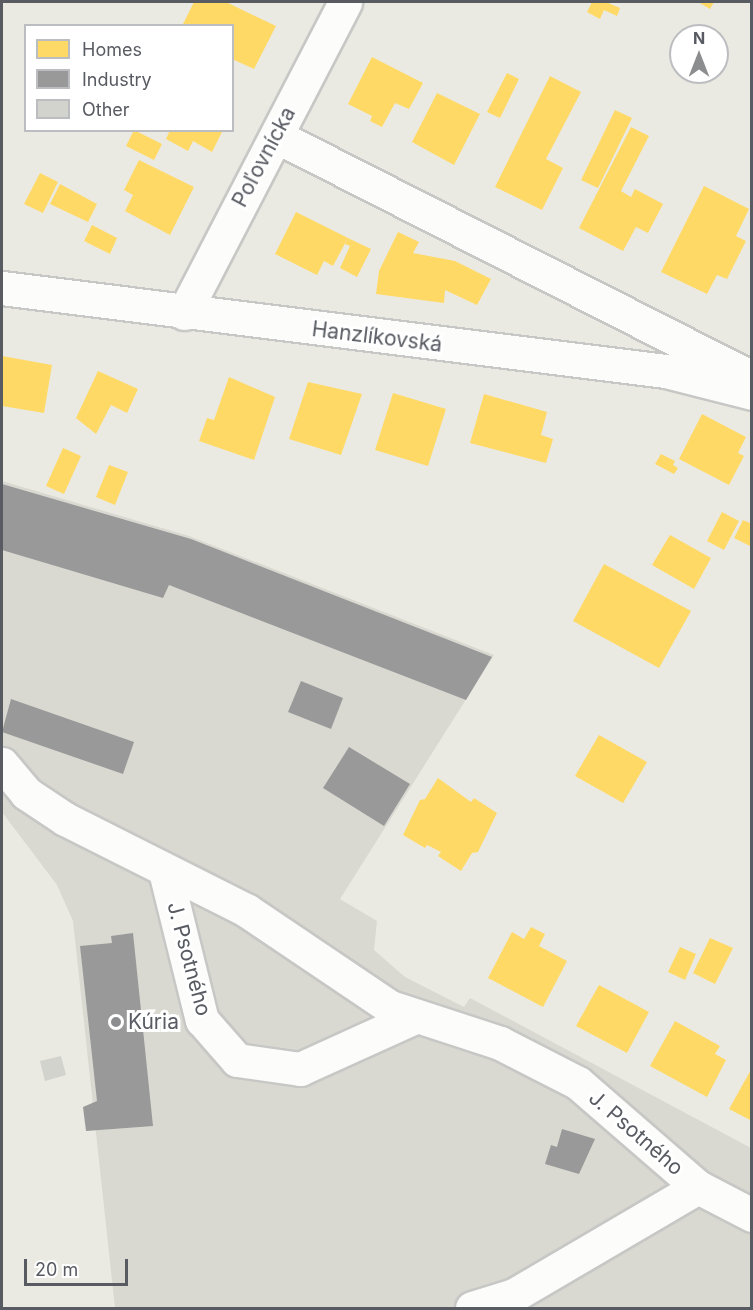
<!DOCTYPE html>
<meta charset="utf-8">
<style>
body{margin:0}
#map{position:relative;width:753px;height:1310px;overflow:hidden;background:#eaeae2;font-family:Inter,sans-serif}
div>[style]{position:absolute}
.industrial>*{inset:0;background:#d9d9d2}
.homes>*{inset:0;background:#ffd966}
.industry>*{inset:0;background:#999}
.building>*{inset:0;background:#d2d3cd}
.roads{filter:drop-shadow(2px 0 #c7c7c5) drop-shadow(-2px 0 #c7c7c5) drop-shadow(0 2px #c7c7c5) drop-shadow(0 -2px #c7c7c5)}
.street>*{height:33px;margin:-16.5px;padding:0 16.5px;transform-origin:16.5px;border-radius:16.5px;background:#fcfcfb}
.secondary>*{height:33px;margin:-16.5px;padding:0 16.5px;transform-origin:16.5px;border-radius:16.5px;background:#fcfcfb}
.dots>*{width:16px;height:16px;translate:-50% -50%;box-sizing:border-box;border:3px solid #fff;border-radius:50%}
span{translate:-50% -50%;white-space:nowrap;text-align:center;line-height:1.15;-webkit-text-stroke:6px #fff;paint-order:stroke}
.street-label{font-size:21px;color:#585b62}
.poi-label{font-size:21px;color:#585b62}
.left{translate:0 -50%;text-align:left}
.frame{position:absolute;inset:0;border:3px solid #585b62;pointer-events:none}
.legend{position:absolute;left:24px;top:24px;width:210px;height:108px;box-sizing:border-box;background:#fff;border:2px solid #bcbdc0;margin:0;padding:8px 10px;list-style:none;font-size:18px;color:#585b62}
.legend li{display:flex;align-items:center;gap:12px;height:30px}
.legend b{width:30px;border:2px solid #bcbdc0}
.north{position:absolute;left:669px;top:24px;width:60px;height:60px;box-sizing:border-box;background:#fff;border:2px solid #bcbdc0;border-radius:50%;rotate:0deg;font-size:16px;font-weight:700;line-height:24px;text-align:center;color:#585b62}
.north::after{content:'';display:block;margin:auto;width:21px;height:27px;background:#8b8d8f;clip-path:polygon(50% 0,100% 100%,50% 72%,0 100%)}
.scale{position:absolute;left:24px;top:1259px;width:104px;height:27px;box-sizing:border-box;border:3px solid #585b62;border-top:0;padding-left:8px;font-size:18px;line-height:21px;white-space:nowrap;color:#585b62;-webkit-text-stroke:4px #fff;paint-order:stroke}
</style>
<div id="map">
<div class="industrial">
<div style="clip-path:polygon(2px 481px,189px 536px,494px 655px,340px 899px,377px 921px,374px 950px,405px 977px,464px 1007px,470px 998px,751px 1148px,751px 1308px,115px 1308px,73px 921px,57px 885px,2px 812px)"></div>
</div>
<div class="homes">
<div style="clip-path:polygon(194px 2px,226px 2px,276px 26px,254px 69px,232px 59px,232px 26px,182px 26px)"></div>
<div style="clip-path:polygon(592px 2px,606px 2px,620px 8px,617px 16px,604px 10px,600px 19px,587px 12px)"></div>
<div style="clip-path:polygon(698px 2px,714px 2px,710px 9px)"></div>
<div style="clip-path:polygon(372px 57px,423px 83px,409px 109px,395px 103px,382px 127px,370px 121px,372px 116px,348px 104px)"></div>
<div style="clip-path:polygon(507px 73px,519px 79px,500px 118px,487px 112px)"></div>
<div style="clip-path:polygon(550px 76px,581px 92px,546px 159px,563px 168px,542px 210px,495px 187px)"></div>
<div style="clip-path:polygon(437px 93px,480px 114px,454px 165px,412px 142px)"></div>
<div style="clip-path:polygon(615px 110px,632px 118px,598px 188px,581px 180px)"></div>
<div style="clip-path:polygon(631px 127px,649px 136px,621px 191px,631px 197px,635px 189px,663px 204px,648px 233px,636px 227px,623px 251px,579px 228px)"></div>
<div style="clip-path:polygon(134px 130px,162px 144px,154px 160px,126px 146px)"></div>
<div style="clip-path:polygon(170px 130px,223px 130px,212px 152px,193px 141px,188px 151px,166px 139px)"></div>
<div style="clip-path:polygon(139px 160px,194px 187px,170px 235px,125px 211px,133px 195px,124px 190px)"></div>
<div style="clip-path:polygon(40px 173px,58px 182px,43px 213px,24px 204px)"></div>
<div style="clip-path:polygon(60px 184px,97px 204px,88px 222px,50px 204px)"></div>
<div style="clip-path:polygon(704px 186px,749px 209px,736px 236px,746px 241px,727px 279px,717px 275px,707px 294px,661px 272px)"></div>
<div style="clip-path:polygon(296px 212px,348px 238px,333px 266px,324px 261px,317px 275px,275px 254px)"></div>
<div style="clip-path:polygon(92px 225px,117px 238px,110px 254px,84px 241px)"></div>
<div style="clip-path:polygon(398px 232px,419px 242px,413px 253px,455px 261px,491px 279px,477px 305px,445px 290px,444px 303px,376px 294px,379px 271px)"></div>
<div style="clip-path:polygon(348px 238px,371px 249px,357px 277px,340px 268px,350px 246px,345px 244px)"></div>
<div style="clip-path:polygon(2px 356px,52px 365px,44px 413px,2px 406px)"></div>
<div style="clip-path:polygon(98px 371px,138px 389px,127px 413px,111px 405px,96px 434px,76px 418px)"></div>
<div style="clip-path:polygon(229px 377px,275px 397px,254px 460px,199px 441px,207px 418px,214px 420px)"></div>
<div style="clip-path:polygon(308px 382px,362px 394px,341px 455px,289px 439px)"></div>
<div style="clip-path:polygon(393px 393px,446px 409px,428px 466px,375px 450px)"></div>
<div style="clip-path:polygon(484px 394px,547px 412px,541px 435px,553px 439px,546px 463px,470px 443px)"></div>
<div style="clip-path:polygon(702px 414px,746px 437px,738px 453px,744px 456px,729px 485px,679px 459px)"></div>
<div style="clip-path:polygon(63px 448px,81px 456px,64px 494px,46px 486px)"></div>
<div style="clip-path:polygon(661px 454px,675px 461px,673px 465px,678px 468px,674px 474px,655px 464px)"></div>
<div style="clip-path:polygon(109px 465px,128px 472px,115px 505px,96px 497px)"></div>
<div style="clip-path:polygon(722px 512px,739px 521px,724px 550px,707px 541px)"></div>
<div style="clip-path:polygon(743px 520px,752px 524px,752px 547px,734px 538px)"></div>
<div style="clip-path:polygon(670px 535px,711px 558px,694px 589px,652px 565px)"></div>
<div style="clip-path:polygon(604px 564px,691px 611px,659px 668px,573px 621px)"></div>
<div style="clip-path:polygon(599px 735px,647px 762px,623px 803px,575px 776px)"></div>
<div style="clip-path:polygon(438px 778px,471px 802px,474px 798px,497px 813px,478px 852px,472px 853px,461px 871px,438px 856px,441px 852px,427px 845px,425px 848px,403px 835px,420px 800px,425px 799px)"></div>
<div style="clip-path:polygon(531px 927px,545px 934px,539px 946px,567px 961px,543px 1007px,488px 978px,512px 932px,524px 939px)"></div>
<div style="clip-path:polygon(710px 938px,733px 948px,715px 984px,693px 973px)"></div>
<div style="clip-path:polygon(680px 947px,696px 954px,685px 980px,668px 972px)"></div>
<div style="clip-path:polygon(599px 985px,649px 1012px,627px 1053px,576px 1026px)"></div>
<div style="clip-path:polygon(675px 1021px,720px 1046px,715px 1054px,726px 1060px,707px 1097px,650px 1066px)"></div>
<div style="clip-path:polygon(752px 1068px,752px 1121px,729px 1109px)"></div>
</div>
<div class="industry">
<div style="clip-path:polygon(2px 484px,191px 539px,492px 657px,466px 700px,169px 585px,163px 598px,2px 550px)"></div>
<div style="clip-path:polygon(301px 681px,343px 698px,331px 729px,288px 712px)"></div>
<div style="clip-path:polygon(11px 699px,134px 742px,123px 774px,2px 732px)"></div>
<div style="clip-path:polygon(349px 747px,410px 784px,384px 826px,323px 788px)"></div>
<div style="clip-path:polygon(133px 933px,153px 1126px,86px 1131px,83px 1107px,97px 1101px,80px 946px,112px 943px,111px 936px)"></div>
<div style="clip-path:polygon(562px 1129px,595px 1139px,579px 1174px,545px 1164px,551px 1145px,557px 1147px)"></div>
</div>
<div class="building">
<div style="clip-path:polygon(61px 1056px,66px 1075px,45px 1081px,40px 1061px)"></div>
</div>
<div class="roads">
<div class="street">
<div style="left:276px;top:136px;width:534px;rotate:26.95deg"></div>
<div style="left:184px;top:313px;width:350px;rotate:-62.6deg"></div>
<div style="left:2px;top:764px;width:38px;rotate:50deg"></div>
<div style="left:26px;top:793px;width:47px;rotate:33.7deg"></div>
<div style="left:65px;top:819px;width:203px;rotate:26.7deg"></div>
<div style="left:246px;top:910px;width:174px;rotate:34deg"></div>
<div style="left:390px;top:1007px;width:116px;rotate:18.1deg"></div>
<div style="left:500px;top:1043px;width:88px;rotate:27.1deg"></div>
<div style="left:578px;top:1083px;width:159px;rotate:40.9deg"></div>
<div style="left:698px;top:1187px;width:61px;rotate:27.4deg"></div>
<div style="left:165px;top:871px;width:154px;rotate:76.1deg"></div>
<div style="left:202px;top:1020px;width:53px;rotate:48.8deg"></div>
<div style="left:237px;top:1060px;width:64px;rotate:8.1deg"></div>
<div style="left:300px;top:1069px;width:128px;rotate:-24.4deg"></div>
<div style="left:472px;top:1308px;width:44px;rotate:-17.2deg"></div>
<div style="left:514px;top:1295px;width:213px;rotate:-30.4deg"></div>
</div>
<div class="secondary">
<div style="left:2px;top:288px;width:669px;rotate:7.13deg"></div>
<div style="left:666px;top:371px;width:89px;rotate:14.3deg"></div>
</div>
</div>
<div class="dots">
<div style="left:116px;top:1022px;background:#8b8d8f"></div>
</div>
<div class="street-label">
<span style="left:264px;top:157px;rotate:-62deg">Poľovnícka</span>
<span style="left:377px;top:337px;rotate:7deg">Hanzlíkovská</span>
<span style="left:189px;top:959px;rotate:75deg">J. Psotného</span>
<span style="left:636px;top:1133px;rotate:41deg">J. Psotného</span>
</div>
<div class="poi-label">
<span class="left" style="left:128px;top:1022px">Kúria</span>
</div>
<div class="frame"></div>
<ul class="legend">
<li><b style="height:16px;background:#ffd966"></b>Homes</li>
<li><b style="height:16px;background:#999"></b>Industry</li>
<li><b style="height:16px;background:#d2d3cd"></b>Other</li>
</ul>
<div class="north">N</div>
<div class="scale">20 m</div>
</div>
